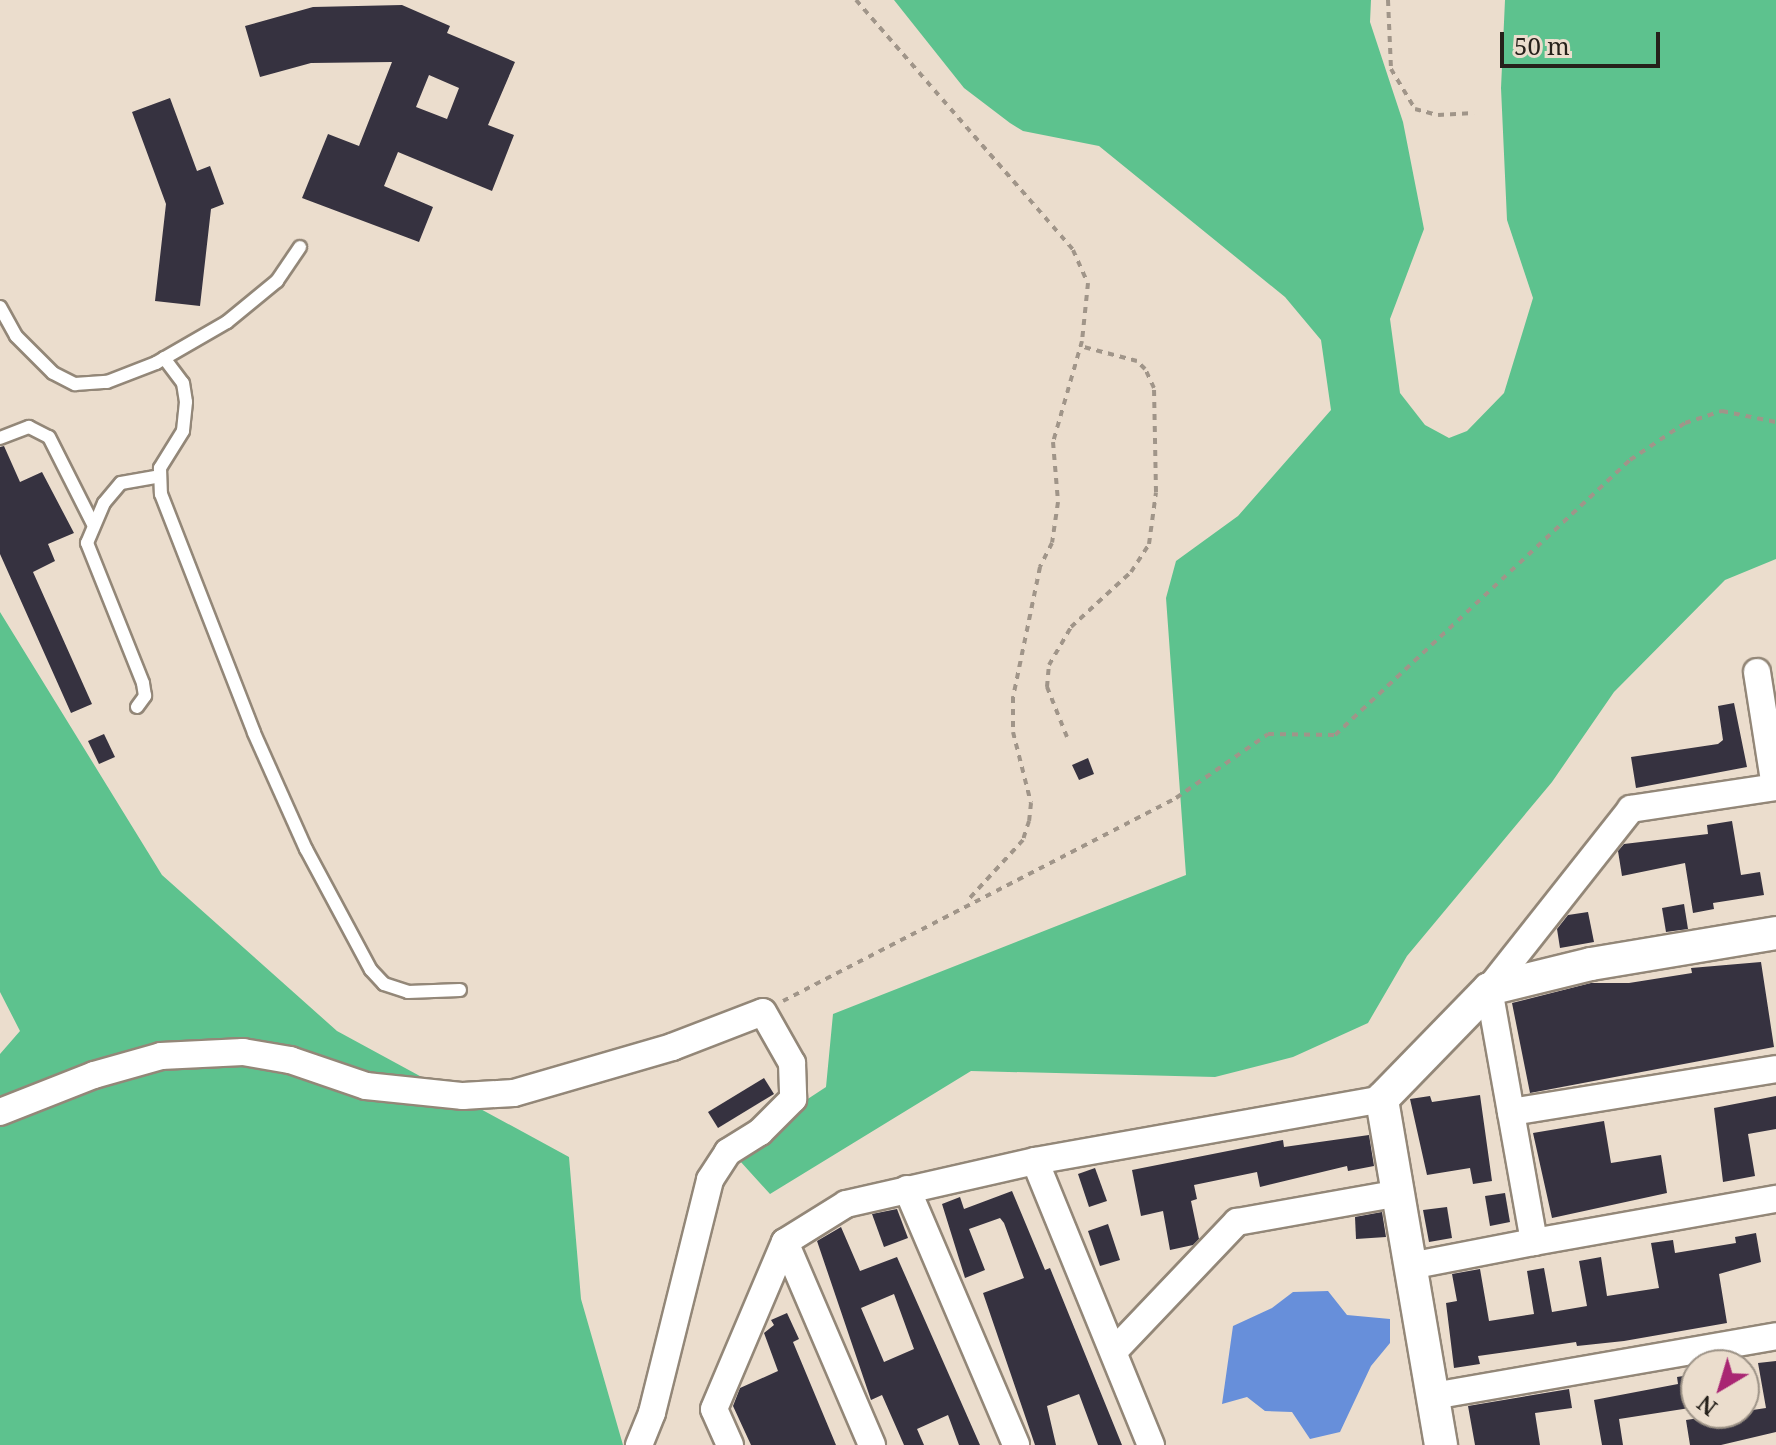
<!DOCTYPE html>
<style>
body{margin:0}
#map{position:relative;width:1776px;height:1445px;overflow:hidden;background:#ebddcd;font-family:"Noto Serif",serif}
div>[style]{position:absolute}
.forest>*{inset:0;background:#5dc28e}
.water>*{inset:0;background:#678fda}
.building>*{inset:0;background:#363240}
.path>*{height:4px;margin-top:-2px;transform-origin:0;background:repeating-linear-gradient(90deg,#a09589 0 6px,transparent 0 12px)}
.roads{filter:drop-shadow(2px 0 #938778) drop-shadow(-2px 0 #938778) drop-shadow(0 2px #938778) drop-shadow(0 -2px #938778)}
.service>*{height:12px;margin:-6px;padding:0 6px;transform-origin:6px;border-radius:6px;background:#fff}
.minor>*{height:26px;margin:-13px;padding:0 13px;transform-origin:13px;border-radius:13px;background:#fff}
.tertiary>*{height:32px;margin:-16px;padding:0 16px;transform-origin:16px;border-radius:16px;background:#fff}
span{translate:-50% -50%;white-space:nowrap;text-align:center;line-height:1.15;-webkit-text-stroke:8px #ebddcd;paint-order:stroke}
.north{position:absolute;left:1680px;top:1349px;width:80px;height:80px;box-sizing:border-box;background:#ebddcd;border:2px solid #9c9286;border-radius:50%;rotate:218deg;font-size:22px;font-weight:700;line-height:32px;text-align:center;color:#26211b}
.north::after{content:'';display:block;margin:auto;width:28px;height:36px;background:#a92673;clip-path:polygon(50% 0,100% 100%,50% 72%,0 100%)}
.scale{position:absolute;left:1500px;top:32px;width:160px;height:36px;box-sizing:border-box;border:4px solid #26211b;border-top:0;padding-left:10px;font-size:24px;line-height:28px;white-space:nowrap;color:#26211b;-webkit-text-stroke:6px #ebddcd;paint-order:stroke}
</style>
<div id="map">
<div class="forest">
<div style="clip-path:polygon(894px 0,1371px 0,1370px 22px,1403px 122px,1424px 229px,1390px 319px,1400px 393px,1425px 425px,1449px 438px,1467px 431px,1504px 393px,1533px 298px,1507px 220px,1501px 88px,1505px 0,1776px 0,1776px 559px,1725px 580px,1614px 692px,1552px 782px,1407px 956px,1368px 1023px,1293px 1057px,1215px 1077px,971px 1071px,770px 1194px,730px 1150px,826px 1087px,833px 1014px,1186px 875px,1166px 598px,1176px 561px,1238px 516px,1331px 410px,1321px 340px,1285px 297px,1099px 146px,1023px 131px,1010px 123px,964px 88px)"></div>
<div style="clip-path:polygon(0 612px,162px 875px,337px 1031px,569px 1157px,581px 1299px,623px 1445px,0 1445px,0 1054px,20px 1031px,0 992px)"></div>
</div>
<div class="water">
<div style="clip-path:polygon(1328px 1291px,1347px 1315px,1390px 1319px,1390px 1343px,1371px 1366px,1340px 1432px,1310px 1439px,1292px 1412px,1265px 1411px,1247px 1397px,1222px 1404px,1233px 1326px,1272px 1308px,1293px 1292px)"></div>
</div>
<div class="building">
<div style="clip-path:polygon(evenodd,402px 5px,450px 26px,447px 33px,515px 62px,488px 125px,514px 135px,492px 191px,398px 152px,384px 186px,433px 207px,419px 242px,302px 198px,328px 134px,359px 146px,392px 62px,311px 63px,260px 77px,245px 26px,313px 7px,402px 5px,429px 75px,459px 88px,447px 119px,416px 107px,429px 75px)"></div>
<div style="clip-path:polygon(170px 98px,197px 171px,210px 166px,224px 204px,211px 209px,200px 306px,155px 301px,166px 204px,132px 112px)"></div>
<div style="clip-path:polygon(4px 446px,20px 482px,42px 472px,74px 533px,48px 544px,55px 561px,33px 572px,92px 704px,71px 713px,0 554px,0 447px)"></div>
<div style="clip-path:polygon(1734px 703px,1747px 767px,1636px 788px,1631px 757px,1718px 744px,1723px 740px,1718px 706px)"></div>
<div style="clip-path:polygon(104px 734px,115px 757px,99px 764px,88px 741px)"></div>
<div style="clip-path:polygon(1088px 758px,1094px 774px,1079px 780px,1072px 765px)"></div>
<div style="clip-path:polygon(1732px 821px,1741px 875px,1760px 872px,1764px 895px,1713px 903px,1714px 909px,1693px 913px,1685px 863px,1622px 876px,1618px 851px,1624px 844px,1708px 834px,1707px 825px)"></div>
<div style="clip-path:polygon(1684px 904px,1688px 929px,1666px 932px,1662px 908px)"></div>
<div style="clip-path:polygon(1588px 912px,1594px 942px,1560px 948px,1557px 929px,1568px 915px)"></div>
<div style="clip-path:polygon(1761px 962px,1774px 1047px,1530px 1093px,1512px 1003px,1591px 983px,1629px 983px,1692px 973px,1691px 968px)"></div>
<div style="clip-path:polygon(764px 1078px,774px 1094px,718px 1128px,708px 1112px)"></div>
<div style="clip-path:polygon(1480px 1095px,1492px 1181px,1473px 1184px,1470px 1168px,1427px 1175px,1410px 1099px,1430px 1096px,1432px 1102px)"></div>
<div style="clip-path:polygon(1776px 1096px,1776px 1129px,1748px 1134px,1755px 1176px,1723px 1182px,1714px 1108px)"></div>
<div style="clip-path:polygon(1604px 1121px,1611px 1163px,1661px 1155px,1667px 1193px,1552px 1218px,1533px 1133px)"></div>
<div style="clip-path:polygon(1369px 1135px,1374px 1166px,1348px 1171px,1347px 1166px,1260px 1187px,1257px 1172px,1194px 1185px,1197px 1199px,1191px 1201px,1199px 1239px,1193px 1245px,1170px 1250px,1163px 1211px,1141px 1216px,1132px 1170px,1283px 1140px,1284px 1147px)"></div>
<div style="clip-path:polygon(1095px 1168px,1107px 1201px,1089px 1207px,1078px 1174px)"></div>
<div style="clip-path:polygon(1012px 1191px,1045px 1270px,1050px 1268px,1122px 1445px,1098px 1445px,1079px 1394px,1047px 1406px,1056px 1445px,1035px 1445px,983px 1293px,1024px 1278px,1004px 1223px,1000px 1218px,969px 1229px,985px 1270px,965px 1278px,942px 1204px,960px 1197px,964px 1209px)"></div>
<div style="clip-path:polygon(1505px 1193px,1510px 1222px,1490px 1226px,1485px 1196px)"></div>
<div style="clip-path:polygon(1447px 1207px,1452px 1238px,1429px 1242px,1423px 1210px)"></div>
<div style="clip-path:polygon(897px 1209px,908px 1238px,884px 1247px,872px 1214px)"></div>
<div style="clip-path:polygon(1382px 1212px,1386px 1237px,1356px 1239px,1355px 1217px)"></div>
<div style="clip-path:polygon(1108px 1224px,1120px 1260px,1100px 1266px,1088px 1231px)"></div>
<div style="clip-path:polygon(evenodd,841px 1227px,860px 1271px,897px 1257px,980px 1445px,959px 1445px,948px 1415px,917px 1429px,924px 1445px,904px 1445px,882px 1395px,871px 1400px,817px 1241px,841px 1227px,894px 1294px,914px 1349px,884px 1362px,861px 1308px,894px 1294px)"></div>
<div style="clip-path:polygon(1756px 1233px,1761px 1262px,1719px 1274px,1727px 1323px,1624px 1341px,1577px 1346px,1576px 1342px,1478px 1356px,1480px 1364px,1454px 1368px,1446px 1303px,1457px 1301px,1452px 1274px,1480px 1269px,1489px 1321px,1534px 1314px,1527px 1271px,1544px 1268px,1552px 1312px,1587px 1306px,1579px 1261px,1601px 1257px,1607px 1296px,1659px 1288px,1651px 1243px,1673px 1240px,1675px 1253px,1736px 1243px,1735px 1237px)"></div>
<div style="clip-path:polygon(787px 1313px,799px 1339px,793px 1342px,836px 1445px,751px 1445px,733px 1406px,740px 1388px,778px 1371px,764px 1333px,774px 1325px,771px 1320px)"></div>
<div style="clip-path:polygon(1776px 1361px,1776px 1432px,1721px 1445px,1690px 1445px,1686px 1420px,1766px 1408px,1758px 1363px)"></div>
<div style="clip-path:polygon(1696px 1374px,1696px 1407px,1619px 1419px,1623px 1445px,1602px 1445px,1594px 1400px,1678px 1384px,1677px 1377px)"></div>
<div style="clip-path:polygon(1569px 1389px,1572px 1408px,1535px 1413px,1540px 1445px,1475px 1445px,1468px 1406px)"></div>
</div>
<div class="path">
<div style="left:856px;top:0;width:331px;rotate:49deg"></div>
<div style="left:1073px;top:250px;width:36px;rotate:66deg"></div>
<div style="left:1088px;top:283px;width:58px;rotate:95.9deg"></div>
<div style="left:1082px;top:341px;width:105px;rotate:106deg"></div>
<div style="left:1053px;top:442px;width:60px;rotate:85.2deg"></div>
<div style="left:1058px;top:502px;width:41px;rotate:98.3deg"></div>
<div style="left:1052px;top:543px;width:27px;rotate:117deg"></div>
<div style="left:1040px;top:567px;width:133px;rotate:101.7deg"></div>
<div style="left:1013px;top:697px;width:35px;rotate:90deg"></div>
<div style="left:1013px;top:732px;width:73px;rotate:75.8deg"></div>
<div style="left:1031px;top:803px;width:18px;rotate:96deg"></div>
<div style="left:1029px;top:821px;width:20px;rotate:108deg"></div>
<div style="left:1023px;top:840px;width:81px;rotate:132.5deg"></div>
<div style="left:1388px;top:0;width:69px;rotate:87.5deg"></div>
<div style="left:1391px;top:69px;width:47px;rotate:59deg"></div>
<div style="left:1415px;top:109px;width:24px;rotate:15deg"></div>
<div style="left:1438px;top:115px;width:36px;rotate:-3deg"></div>
<div style="left:1067px;top:737px;width:54px;rotate:-111.8deg"></div>
<div style="left:1047px;top:687px;width:22px;rotate:-85deg"></div>
<div style="left:1049px;top:665px;width:44px;rotate:-59.9deg"></div>
<div style="left:1071px;top:627px;width:81px;rotate:-42.5deg"></div>
<div style="left:1131px;top:572px;width:33px;rotate:-57deg"></div>
<div style="left:1149px;top:544px;width:52px;rotate:-82.3deg"></div>
<div style="left:1156px;top:492px;width:104px;rotate:-91.1deg"></div>
<div style="left:1154px;top:388px;width:21px;rotate:-115deg"></div>
<div style="left:1145px;top:369px;width:11px;rotate:-135deg"></div>
<div style="left:1137px;top:361px;width:59px;rotate:-165.3deg"></div>
<div style="left:783px;top:1001px;width:442px;rotate:-27.3deg"></div>
<div style="left:1176px;top:798px;width:112px;rotate:-34.8deg"></div>
<div style="left:1268px;top:734px;width:67px;rotate:0.9deg"></div>
<div style="left:1335px;top:735px;width:403px;rotate:-43deg"></div>
<div style="left:1630px;top:460px;width:66px;rotate:-33.9deg"></div>
<div style="left:1685px;top:423px;width:39px;rotate:-18deg"></div>
<div style="left:1722px;top:411px;width:55px;rotate:11.5deg"></div>
</div>
<div class="roads">
<div class="service">
<div style="left:0;top:307px;width:33px;rotate:61deg"></div>
<div style="left:16px;top:336px;width:52px;rotate:45deg"></div>
<div style="left:53px;top:373px;width:25px;rotate:27deg"></div>
<div style="left:75px;top:384px;width:32px;rotate:-4deg"></div>
<div style="left:107px;top:382px;width:53px;rotate:-21.2deg"></div>
<div style="left:156px;top:363px;width:82px;rotate:-30deg"></div>
<div style="left:227px;top:322px;width:65px;rotate:-39.4deg"></div>
<div style="left:277px;top:281px;width:41px;rotate:-55.9deg"></div>
<div style="left:164px;top:358px;width:31px;rotate:53deg"></div>
<div style="left:183px;top:383px;width:19px;rotate:81deg"></div>
<div style="left:186px;top:402px;width:29px;rotate:96deg"></div>
<div style="left:183px;top:431px;width:44px;rotate:121.9deg"></div>
<div style="left:160px;top:468px;width:26px;rotate:88deg"></div>
<div style="left:161px;top:494px;width:256px;rotate:68.7deg"></div>
<div style="left:254px;top:733px;width:127px;rotate:65.9deg"></div>
<div style="left:306px;top:849px;width:137px;rotate:61.8deg"></div>
<div style="left:371px;top:970px;width:19px;rotate:47deg"></div>
<div style="left:384px;top:984px;width:25px;rotate:18deg"></div>
<div style="left:408px;top:992px;width:52px;rotate:-2.2deg"></div>
<div style="left:0;top:438px;width:31px;rotate:-21deg"></div>
<div style="left:29px;top:427px;width:22px;rotate:27deg"></div>
<div style="left:49px;top:437px;width:97px;rotate:63.2deg"></div>
<div style="left:137px;top:707px;width:14px;rotate:-54deg"></div>
<div style="left:145px;top:696px;width:13px;rotate:-99deg"></div>
<div style="left:143px;top:683px;width:151px;rotate:-111.8deg"></div>
<div style="left:87px;top:543px;width:43px;rotate:-67deg"></div>
<div style="left:104px;top:503px;width:26px;rotate:-50deg"></div>
<div style="left:121px;top:483px;width:39px;rotate:-10deg"></div>
</div>
<div class="minor">
<div style="left:1757px;top:672px;width:116px;rotate:81.1deg"></div>
<div style="left:1776px;top:787px;width:147px;rotate:171.4deg"></div>
<div style="left:1631px;top:809px;width:229px;rotate:128.3deg"></div>
<div style="left:1489px;top:989px;width:257px;rotate:79.9deg"></div>
<div style="left:1534px;top:1242px;width:246px;rotate:-10.1deg"></div>
<div style="left:0;top:1112px;width:101px;rotate:-21.5deg"></div>
<div style="left:94px;top:1075px;width:70px;rotate:-15.8deg"></div>
<div style="left:161px;top:1056px;width:82px;rotate:-2.8deg"></div>
<div style="left:243px;top:1052px;width:48px;rotate:9.7deg"></div>
<div style="left:290px;top:1060px;width:80px;rotate:18.9deg"></div>
<div style="left:366px;top:1086px;width:98px;rotate:5.9deg"></div>
<div style="left:463px;top:1096px;width:51px;rotate:-3.4deg"></div>
<div style="left:514px;top:1093px;width:165px;rotate:-16.2deg"></div>
<div style="left:672px;top:1047px;width:97px;rotate:-21deg"></div>
<div style="left:763px;top:1012px;width:59px;rotate:60.4deg"></div>
<div style="left:792px;top:1063px;width:36px;rotate:88deg"></div>
<div style="left:793px;top:1099px;width:47px;rotate:135deg"></div>
<div style="left:760px;top:1132px;width:38px;rotate:148deg"></div>
<div style="left:728px;top:1152px;width:33px;rotate:123deg"></div>
<div style="left:710px;top:1180px;width:240px;rotate:104deg"></div>
<div style="left:652px;top:1413px;width:35px;rotate:112deg"></div>
<div style="left:1511px;top:1112px;width:268px;rotate:-9.2deg"></div>
<div style="left:1035px;top:1161px;width:307px;rotate:67.8deg"></div>
<div style="left:907px;top:1189px;width:278px;rotate:66.9deg"></div>
<div style="left:785px;top:1242px;width:221px;rotate:66.8deg"></div>
<div style="left:1410px;top:1266px;width:126px;rotate:-11deg"></div>
<div style="left:1115px;top:1350px;width:177px;rotate:-46.4deg"></div>
<div style="left:1237px;top:1222px;width:165px;rotate:-10.1deg"></div>
<div style="left:1433px;top:1396px;width:348px;rotate:-9.9deg"></div>
<div style="left:730px;top:1445px;width:39px;rotate:-114deg"></div>
<div style="left:714px;top:1409px;width:181px;rotate:-67deg"></div>
<div style="left:785px;top:1242px;width:72px;rotate:-31.9deg"></div>
<div style="left:846px;top:1204px;width:194px;rotate:-12.8deg"></div>
<div style="left:1035px;top:1161px;width:352px;rotate:-10.1deg"></div>
</div>
<div class="tertiary">
<div style="left:1441px;top:1445px;width:351px;rotate:-99.7deg"></div>
<div style="left:1382px;top:1099px;width:153px;rotate:-45.8deg"></div>
<div style="left:1489px;top:989px;width:105px;rotate:-13.8deg"></div>
<div style="left:1591px;top:964px;width:188px;rotate:-9.5deg"></div>
</div>
</div>
<div class="north">N</div>
<div class="scale">50 m</div>
</div>
